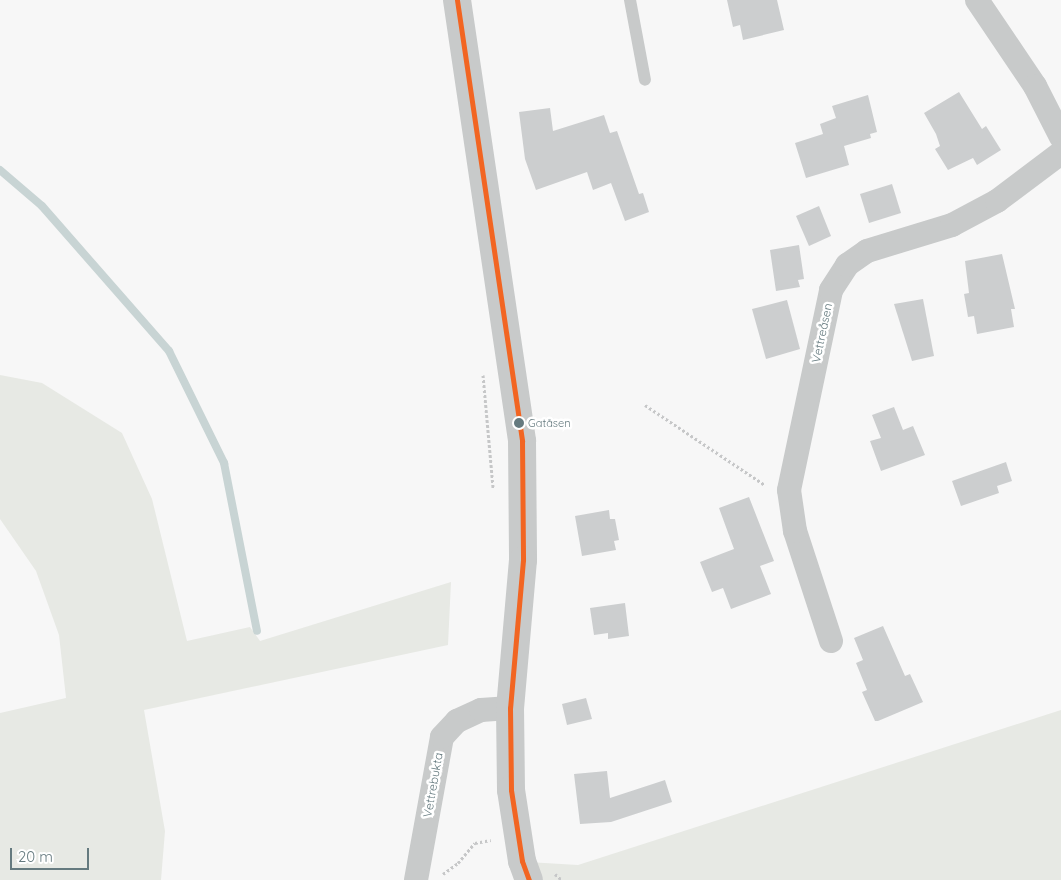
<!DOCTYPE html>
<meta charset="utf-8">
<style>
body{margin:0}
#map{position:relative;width:1061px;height:880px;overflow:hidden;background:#f7f7f7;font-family:Quicksand,sans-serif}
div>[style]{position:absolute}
.green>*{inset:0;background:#e7e9e4}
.stream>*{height:8px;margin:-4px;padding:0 4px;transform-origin:4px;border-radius:4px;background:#c8d4d4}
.building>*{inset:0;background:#cccecf}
.path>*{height:3px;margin-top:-1.5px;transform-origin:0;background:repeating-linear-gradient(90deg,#c6c7c8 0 2.5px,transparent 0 5px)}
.service>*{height:12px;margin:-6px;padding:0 6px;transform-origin:6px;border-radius:6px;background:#c8caca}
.minor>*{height:24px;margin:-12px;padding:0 12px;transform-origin:12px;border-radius:12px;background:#c8caca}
.tertiary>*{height:28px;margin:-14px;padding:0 14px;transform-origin:14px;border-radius:14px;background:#c8caca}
.bus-1>*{height:5px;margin:-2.5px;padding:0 2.5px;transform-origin:2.5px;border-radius:2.5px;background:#f26522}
.dots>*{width:14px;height:14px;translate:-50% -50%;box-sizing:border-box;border:2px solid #fff;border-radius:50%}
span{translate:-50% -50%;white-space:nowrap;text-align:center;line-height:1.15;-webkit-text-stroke:5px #fff;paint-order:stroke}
.bus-label{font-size:11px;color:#657a7f}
.left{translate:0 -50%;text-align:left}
.street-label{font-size:12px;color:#657a7f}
.scale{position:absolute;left:10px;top:848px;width:79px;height:22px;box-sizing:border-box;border:2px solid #657a7f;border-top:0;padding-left:6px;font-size:15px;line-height:18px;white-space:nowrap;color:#657a7f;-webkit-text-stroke:4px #fff;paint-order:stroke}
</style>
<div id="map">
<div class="green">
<div style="clip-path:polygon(0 375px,42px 383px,122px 433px,152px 499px,187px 641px,250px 627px,260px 641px,451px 582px,448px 645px,144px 710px,165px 831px,161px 880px,0 880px,0 713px,66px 698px,59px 635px,36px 571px,0 519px)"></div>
<div style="clip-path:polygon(1061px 710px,1061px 880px,517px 880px,511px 861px,578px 865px)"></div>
</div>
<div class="stream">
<div style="left:0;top:170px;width:55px;rotate:40.6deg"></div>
<div style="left:42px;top:206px;width:193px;rotate:48.8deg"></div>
<div style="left:169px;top:351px;width:125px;rotate:63.8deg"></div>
<div style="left:224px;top:463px;width:171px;rotate:78.9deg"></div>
</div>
<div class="building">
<div style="clip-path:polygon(727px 0,777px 0,784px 30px,743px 40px,740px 25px,733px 27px)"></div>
<div style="clip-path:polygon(959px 92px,982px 129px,986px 126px,1001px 150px,977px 165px,973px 158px,948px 170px,935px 149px,940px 146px,936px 134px,924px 113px)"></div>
<div style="clip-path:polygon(868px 95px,877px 132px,870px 134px,871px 138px,844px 146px,849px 165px,806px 178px,795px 143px,823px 134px,820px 124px,836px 118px,832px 106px)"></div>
<div style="clip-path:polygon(550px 108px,553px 131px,604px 115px,610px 133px,617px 131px,639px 194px,643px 193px,649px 212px,625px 221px,611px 183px,593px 190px,587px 172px,536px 190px,525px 159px,519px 112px)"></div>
<div style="clip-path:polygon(892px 184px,901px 213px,869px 223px,860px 194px)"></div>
<div style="clip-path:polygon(819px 206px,831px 236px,809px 246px,796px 216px)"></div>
<div style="clip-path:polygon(799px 245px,804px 279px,798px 280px,800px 287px,776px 291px,770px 250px)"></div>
<div style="clip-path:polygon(1002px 254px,1015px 309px,1011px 309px,1014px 327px,977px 334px,974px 316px,968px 317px,964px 294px,969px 293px,965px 261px)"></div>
<div style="clip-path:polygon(923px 299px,934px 356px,912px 361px,894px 304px)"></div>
<div style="clip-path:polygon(787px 300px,800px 349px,766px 359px,752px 309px)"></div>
<div style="clip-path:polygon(894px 407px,903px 430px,913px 426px,925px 455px,881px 471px,870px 441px,881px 438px,872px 415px)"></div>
<div style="clip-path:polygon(1006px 462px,1012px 481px,997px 486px,999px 493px,961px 506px,952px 481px)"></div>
<div style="clip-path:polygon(749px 497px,774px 561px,760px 566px,771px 594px,731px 609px,723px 588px,712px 592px,700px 562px,734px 549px,719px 508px)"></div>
<div style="clip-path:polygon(609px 510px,610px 519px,615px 519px,619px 540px,614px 541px,616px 550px,582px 556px,575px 516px)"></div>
<div style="clip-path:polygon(625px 603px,629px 636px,608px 639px,608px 633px,594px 635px,590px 608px)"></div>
<div style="clip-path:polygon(883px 626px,905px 676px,910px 674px,923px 702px,878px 721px,875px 721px,862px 692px,867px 690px,856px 663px,863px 660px,854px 638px)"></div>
<div style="clip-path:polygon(586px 698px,592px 719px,567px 725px,562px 704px)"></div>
<div style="clip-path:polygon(607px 771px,610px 798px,665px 780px,672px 802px,611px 822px,580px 824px,574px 774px)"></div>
</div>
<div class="path">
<div style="left:483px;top:375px;width:113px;rotate:84.9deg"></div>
<div style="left:645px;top:405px;width:144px;rotate:33.7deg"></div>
<div style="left:443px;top:874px;width:19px;rotate:-36deg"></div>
<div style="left:458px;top:863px;width:26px;rotate:-50deg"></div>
<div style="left:475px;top:843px;width:16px;rotate:-11deg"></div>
<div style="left:555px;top:874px;width:9px;rotate:41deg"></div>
</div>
<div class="service">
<div style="left:630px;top:0;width:81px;rotate:79.4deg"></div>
</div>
<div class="minor">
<div style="left:977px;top:0;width:104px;rotate:56deg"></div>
<div style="left:1035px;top:86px;width:57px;rotate:63deg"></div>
<div style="left:831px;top:641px;width:116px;rotate:-108.1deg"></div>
<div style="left:795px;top:531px;width:41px;rotate:-98.3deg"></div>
<div style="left:789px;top:490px;width:204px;rotate:-78.1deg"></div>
<div style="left:831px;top:290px;width:30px;rotate:-57deg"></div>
<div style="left:847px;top:265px;width:24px;rotate:-35deg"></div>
<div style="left:867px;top:251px;width:89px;rotate:-17deg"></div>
<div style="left:952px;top:225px;width:51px;rotate:-28.1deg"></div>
<div style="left:997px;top:201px;width:80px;rotate:-36.9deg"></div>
<div style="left:416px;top:880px;width:145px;rotate:-79.7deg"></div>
<div style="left:442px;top:737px;width:22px;rotate:-47deg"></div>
<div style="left:457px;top:721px;width:26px;rotate:-25deg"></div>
<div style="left:481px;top:710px;width:29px;rotate:-4deg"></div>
</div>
<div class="tertiary">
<div style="left:457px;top:0;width:446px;rotate:81.6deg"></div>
<div style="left:522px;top:441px;width:119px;rotate:89.5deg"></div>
<div style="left:523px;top:560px;width:149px;rotate:95deg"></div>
<div style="left:510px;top:708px;width:82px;rotate:89.3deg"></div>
<div style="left:511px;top:790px;width:72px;rotate:81.2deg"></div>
<div style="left:522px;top:861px;width:20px;rotate:70deg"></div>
</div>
<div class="bus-1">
<div style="left:457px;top:0;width:446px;rotate:81.6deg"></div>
<div style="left:522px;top:441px;width:119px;rotate:89.5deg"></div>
<div style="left:523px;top:560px;width:149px;rotate:95deg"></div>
<div style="left:510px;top:708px;width:82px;rotate:89.3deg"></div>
<div style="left:511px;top:790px;width:72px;rotate:81.2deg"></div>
<div style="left:522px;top:861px;width:20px;rotate:70deg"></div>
</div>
<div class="dots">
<div style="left:519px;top:423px;background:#657a7f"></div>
</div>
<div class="bus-label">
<span class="left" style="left:528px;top:423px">Gatåsen</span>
</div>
<div class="street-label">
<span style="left:822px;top:333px;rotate:-78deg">Vettreåsen</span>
<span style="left:433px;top:785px;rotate:-80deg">Vettrebukta</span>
</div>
<div class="scale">20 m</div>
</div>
